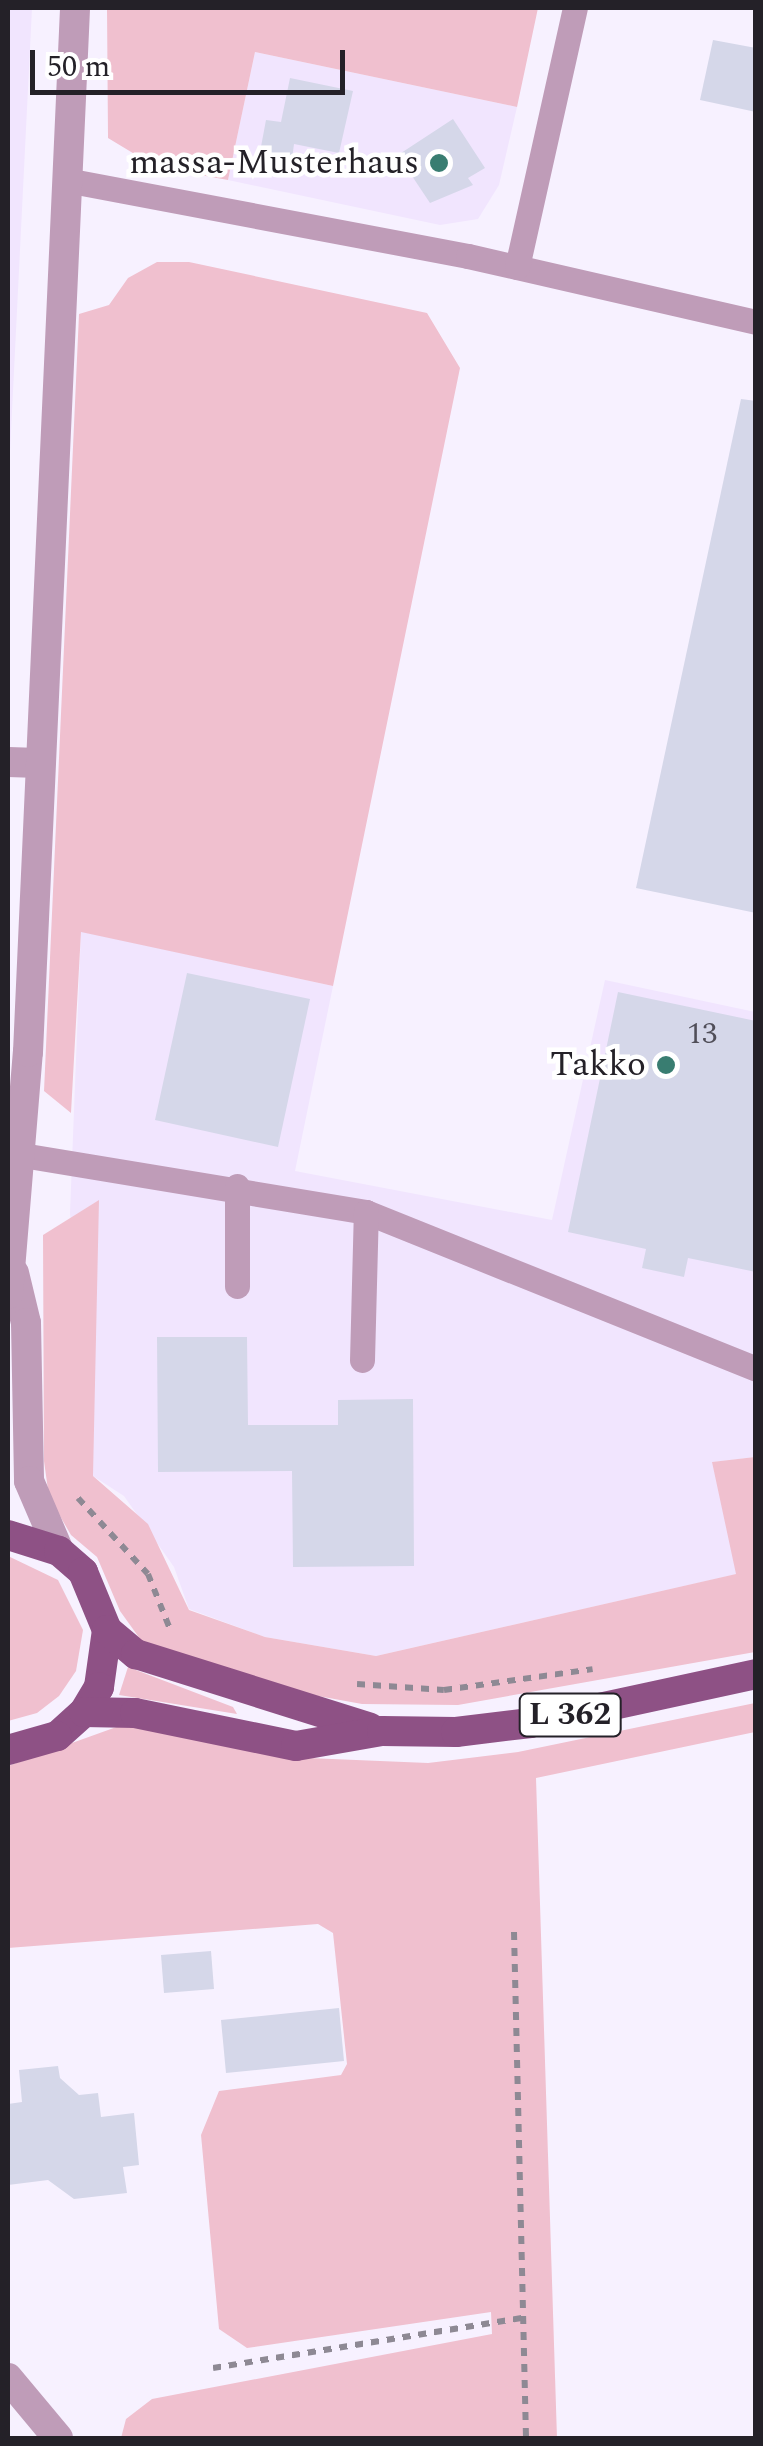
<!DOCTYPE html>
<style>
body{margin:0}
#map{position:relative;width:763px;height:2446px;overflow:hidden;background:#f7f1ff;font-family:Spectral,serif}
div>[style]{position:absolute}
.built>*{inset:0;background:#f1e5fe}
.green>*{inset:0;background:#f0c0cf}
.building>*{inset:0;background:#d5d7e9}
.path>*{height:6px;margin-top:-3px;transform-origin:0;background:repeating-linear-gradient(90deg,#8e8994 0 8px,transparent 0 16px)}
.lane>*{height:25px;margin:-12.5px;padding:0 12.5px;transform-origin:12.5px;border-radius:12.5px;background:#bf9cb8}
.street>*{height:30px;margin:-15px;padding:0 15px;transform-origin:15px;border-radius:15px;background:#bf9cb8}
.primary>*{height:30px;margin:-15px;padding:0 15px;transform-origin:15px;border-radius:15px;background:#8e5185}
.dots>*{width:28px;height:28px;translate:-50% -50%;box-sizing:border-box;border:5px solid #fff;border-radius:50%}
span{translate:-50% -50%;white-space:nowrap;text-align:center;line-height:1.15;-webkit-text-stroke:9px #fff;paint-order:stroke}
.number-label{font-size:30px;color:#504e58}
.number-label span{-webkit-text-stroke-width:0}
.shield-label span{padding:2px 8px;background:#fff;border:2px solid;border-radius:8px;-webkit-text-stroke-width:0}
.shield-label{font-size:32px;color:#242128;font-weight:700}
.poi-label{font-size:35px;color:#242128}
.right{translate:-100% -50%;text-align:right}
.frame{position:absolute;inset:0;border:10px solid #242128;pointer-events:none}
.scale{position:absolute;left:30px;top:50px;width:315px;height:45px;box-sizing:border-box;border:5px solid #242128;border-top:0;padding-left:12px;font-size:30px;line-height:35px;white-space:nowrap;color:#242128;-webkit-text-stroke:8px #fff;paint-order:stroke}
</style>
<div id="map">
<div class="built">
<div style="clip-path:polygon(8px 8px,32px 8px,8px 492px)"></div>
<div style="clip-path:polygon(255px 52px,517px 107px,499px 185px,478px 219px,440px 225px,228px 180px)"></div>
<div style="clip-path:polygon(81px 931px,333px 986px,295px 1171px,552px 1220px,605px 980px,755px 1012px,755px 1457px,713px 1462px,737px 1574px,376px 1656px,265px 1637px,189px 1609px,174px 1567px,124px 1496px,93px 1476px,70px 1213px)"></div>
</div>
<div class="green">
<div style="clip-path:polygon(107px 8px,538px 8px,517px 107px,255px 52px,228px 180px,156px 167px,108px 138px)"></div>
<div style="clip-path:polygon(157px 262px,189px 262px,427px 313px,460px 368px,333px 986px,81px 932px,71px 1113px,44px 1091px,79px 314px,109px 305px,128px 278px)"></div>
<div style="clip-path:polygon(99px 1200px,93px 1476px,148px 1524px,189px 1610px,265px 1637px,376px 1656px,736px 1574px,712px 1462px,755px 1457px,755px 1652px,458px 1705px,362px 1704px,285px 1690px,143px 1643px,120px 1611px,97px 1557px,71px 1535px,49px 1497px,44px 1461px,43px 1235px)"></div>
<div style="clip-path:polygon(8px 1556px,58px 1580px,83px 1630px,76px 1671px,59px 1696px,37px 1713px,8px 1721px)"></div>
<div style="clip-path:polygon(128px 1667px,233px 1707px,237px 1714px,119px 1695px)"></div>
<div style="clip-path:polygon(755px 1703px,755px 1732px,536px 1778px,557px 2438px,121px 2438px,126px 2419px,152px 2399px,492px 2334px,491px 2312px,247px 2348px,219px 2329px,201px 2135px,219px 2091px,341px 2075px,347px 2064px,333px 1933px,318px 1924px,8px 1948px,8px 1766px,122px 1725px,308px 1758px,428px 1763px,518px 1752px)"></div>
</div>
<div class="building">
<div style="clip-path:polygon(713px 40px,756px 48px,756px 112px,700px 100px)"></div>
<div style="clip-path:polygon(290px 78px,353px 91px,339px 153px,294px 144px,292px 159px,260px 152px,266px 120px,281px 122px)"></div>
<div style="clip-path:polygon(453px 119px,485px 168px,468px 178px,473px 185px,430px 203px,398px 155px)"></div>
<div style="clip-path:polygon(741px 399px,756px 401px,756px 913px,636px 888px)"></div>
<div style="clip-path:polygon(187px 973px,310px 999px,278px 1147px,155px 1120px)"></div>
<div style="clip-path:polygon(618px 992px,756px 1021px,756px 1272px,688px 1258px,684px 1277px,642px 1268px,646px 1249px,568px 1232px)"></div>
<div style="clip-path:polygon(157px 1337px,247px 1337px,248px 1425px,338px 1425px,338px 1400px,413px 1399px,414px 1566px,293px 1567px,292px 1471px,158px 1472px)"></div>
<div style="clip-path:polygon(211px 1951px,214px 1989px,164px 1993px,161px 1955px)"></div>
<div style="clip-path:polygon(339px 2008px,344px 2061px,226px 2073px,221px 2020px)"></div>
<div style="clip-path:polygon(58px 2066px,60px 2078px,79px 2095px,98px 2093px,101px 2117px,134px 2113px,139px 2165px,123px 2167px,127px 2193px,74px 2199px,48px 2180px,8px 2185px,8px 2104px,22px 2102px,19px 2070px)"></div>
</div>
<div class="path">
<div style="left:78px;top:1498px;width:103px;rotate:47.4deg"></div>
<div style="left:148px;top:1574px;width:59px;rotate:68.2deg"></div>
<div style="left:357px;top:1684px;width:87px;rotate:3.9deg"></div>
<div style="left:444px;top:1690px;width:150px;rotate:-8deg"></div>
<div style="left:514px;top:1932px;width:506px;rotate:88.64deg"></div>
<div style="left:213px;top:2368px;width:314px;rotate:-9.2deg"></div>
</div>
<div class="lane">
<div style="left:66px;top:180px;width:409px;rotate:10.7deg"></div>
<div style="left:468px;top:256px;width:295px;rotate:12.9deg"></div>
<div style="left:517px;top:267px;width:265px;rotate:-77.4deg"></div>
<div style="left:22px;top:1155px;width:349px;rotate:9.4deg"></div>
<div style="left:366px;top:1212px;width:420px;rotate:21.9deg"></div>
<div style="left:237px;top:1186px;width:100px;rotate:90deg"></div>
<div style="left:362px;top:1360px;width:148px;rotate:-88.5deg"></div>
</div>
<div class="street">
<div style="left:8px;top:762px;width:31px;rotate:2deg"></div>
<div style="left:14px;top:1273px;width:51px;rotate:76.5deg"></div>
<div style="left:26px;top:1323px;width:158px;rotate:88.9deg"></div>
<div style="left:29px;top:1481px;width:76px;rotate:66.8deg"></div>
<div style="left:8px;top:1294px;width:243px;rotate:-85.3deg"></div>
<div style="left:28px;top:1052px;width:1045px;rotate:-87.42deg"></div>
<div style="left:8px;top:2378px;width:78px;rotate:50.2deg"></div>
</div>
<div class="primary">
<div style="left:8px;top:1535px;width:53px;rotate:17.4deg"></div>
<div style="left:59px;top:1551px;width:32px;rotate:41deg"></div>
<div style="left:83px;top:1572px;width:63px;rotate:67.5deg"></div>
<div style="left:107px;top:1630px;width:58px;rotate:98deg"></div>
<div style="left:99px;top:1687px;width:29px;rotate:121deg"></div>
<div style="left:84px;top:1712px;width:36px;rotate:138deg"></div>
<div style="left:57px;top:1736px;width:51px;rotate:164.1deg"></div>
<div style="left:107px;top:1630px;width:38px;rotate:40deg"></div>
<div style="left:136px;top:1654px;width:245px;rotate:17.5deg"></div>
<div style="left:84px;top:1712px;width:51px;rotate:1.1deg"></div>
<div style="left:135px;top:1713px;width:164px;rotate:11.6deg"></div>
<div style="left:296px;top:1746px;width:87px;rotate:-9.9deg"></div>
<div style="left:382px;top:1731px;width:74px;rotate:0.8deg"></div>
<div style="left:456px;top:1732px;width:75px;rotate:-6.9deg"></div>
<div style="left:530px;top:1723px;width:231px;rotate:-12.2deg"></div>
</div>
<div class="dots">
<div style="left:439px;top:163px;background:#397d71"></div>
<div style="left:666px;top:1065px;background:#397d71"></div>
</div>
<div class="number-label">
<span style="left:702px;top:1034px">13</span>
</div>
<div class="shield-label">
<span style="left:570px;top:1715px">L 362</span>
</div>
<div class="poi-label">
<span class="right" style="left:419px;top:163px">massa-Musterhaus</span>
<span class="right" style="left:646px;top:1065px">Takko</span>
</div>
<div class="frame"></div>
<div class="scale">50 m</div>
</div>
